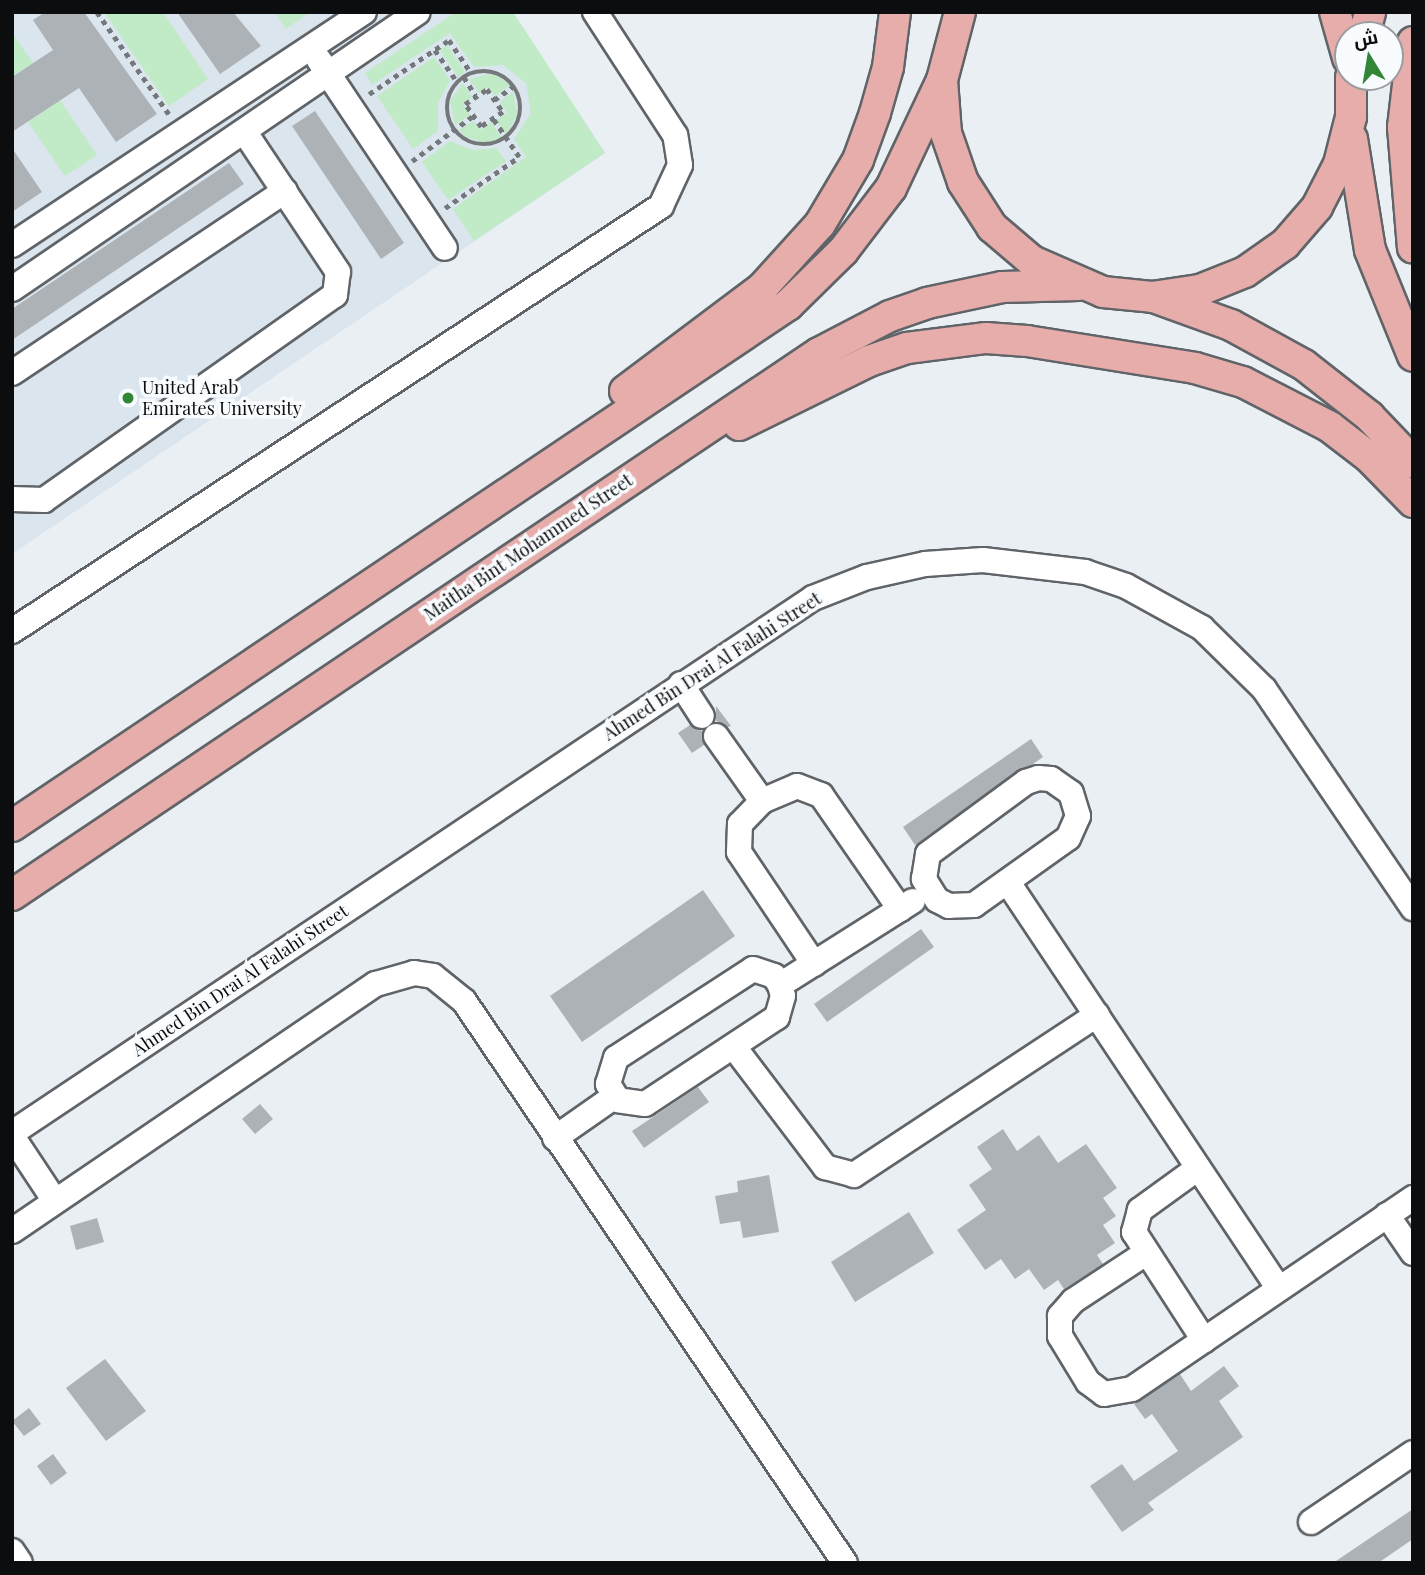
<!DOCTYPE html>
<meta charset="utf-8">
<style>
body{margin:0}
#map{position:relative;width:1425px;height:1575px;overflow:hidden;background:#eaeff3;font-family:"Playfair Display",Cairo,serif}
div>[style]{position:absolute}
.built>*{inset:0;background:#dae5ee}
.green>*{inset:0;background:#c1eac7}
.building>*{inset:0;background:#adb2b7}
.path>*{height:4.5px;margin-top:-2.25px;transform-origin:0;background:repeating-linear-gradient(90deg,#75787b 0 5px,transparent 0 10px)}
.path>.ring{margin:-2.25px;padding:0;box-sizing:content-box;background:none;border:4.5px solid #75787b;border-radius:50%}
.roads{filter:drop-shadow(2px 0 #606468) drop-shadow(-2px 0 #606468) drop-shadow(0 2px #606468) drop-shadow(0 -2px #606468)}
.minor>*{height:24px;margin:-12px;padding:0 12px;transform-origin:12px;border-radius:12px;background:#fff}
.major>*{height:30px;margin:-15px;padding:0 15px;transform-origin:15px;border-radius:15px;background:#e6adab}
.dots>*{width:19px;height:19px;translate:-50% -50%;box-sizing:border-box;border:4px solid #f9fcff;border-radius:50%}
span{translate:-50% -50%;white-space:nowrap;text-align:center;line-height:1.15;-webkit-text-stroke:7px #f9fcff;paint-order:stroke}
.poi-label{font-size:18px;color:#0b0d0e}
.left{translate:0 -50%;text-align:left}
.street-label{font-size:18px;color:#0b0d0e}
.frame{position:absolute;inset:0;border:14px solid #0b0d0e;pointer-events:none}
.north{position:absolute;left:1334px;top:21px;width:70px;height:70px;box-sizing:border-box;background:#f9fcff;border:2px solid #9a9c9f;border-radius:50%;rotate:349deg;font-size:19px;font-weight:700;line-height:28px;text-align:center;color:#0b0d0e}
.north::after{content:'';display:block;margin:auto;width:24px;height:32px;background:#318736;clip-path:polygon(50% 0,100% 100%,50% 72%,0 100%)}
</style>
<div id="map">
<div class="built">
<div style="clip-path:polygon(12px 12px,513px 12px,605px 153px,12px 554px)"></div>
</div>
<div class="green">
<div style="clip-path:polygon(104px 12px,163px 12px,208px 79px,169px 106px)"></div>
<div style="clip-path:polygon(275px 12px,310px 12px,286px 29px)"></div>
<div style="clip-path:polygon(456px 12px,513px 12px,605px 153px,474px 241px,453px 209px,526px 157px,514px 139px,531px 113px,526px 83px,503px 65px,474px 67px,450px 33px,372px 85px,365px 73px)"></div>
<div style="clip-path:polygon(12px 32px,33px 63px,12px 77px)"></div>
<div style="clip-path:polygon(447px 45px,465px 72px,458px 77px,440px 50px)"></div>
<div style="clip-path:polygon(434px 57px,450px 80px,438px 103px,438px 131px,413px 149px,377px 96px)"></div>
<div style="clip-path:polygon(490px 74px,498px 76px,510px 85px,495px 96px,488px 87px,479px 93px,469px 79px)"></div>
<div style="clip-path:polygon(463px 83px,472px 97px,463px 104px,470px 115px,455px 125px,450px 101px)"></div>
<div style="clip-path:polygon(513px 92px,517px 115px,506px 135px,496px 121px,507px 112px,500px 102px)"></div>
<div style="clip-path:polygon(60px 100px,97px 155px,65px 176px,28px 122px)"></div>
<div style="clip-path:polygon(474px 121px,480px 130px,491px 122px,502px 138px,485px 143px,467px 137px,459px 130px)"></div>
<div style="clip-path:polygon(450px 141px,472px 150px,496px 148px,506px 161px,448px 200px,422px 162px)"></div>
</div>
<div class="building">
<div style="clip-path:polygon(45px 12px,84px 12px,157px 114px,116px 142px,79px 88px,12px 132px,12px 77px,53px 50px,33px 20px)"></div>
<div style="clip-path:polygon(177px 12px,233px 12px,261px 46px,220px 74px)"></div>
<div style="clip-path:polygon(315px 111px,404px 243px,381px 259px,292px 126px)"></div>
<div style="clip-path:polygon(12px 148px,42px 192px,12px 212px)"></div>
<div style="clip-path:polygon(229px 163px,244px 184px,12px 340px,12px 309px)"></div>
<div style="clip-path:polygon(716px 706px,731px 726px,728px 727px,716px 721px)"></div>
<div style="clip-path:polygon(690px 725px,702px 731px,704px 745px,692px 753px,678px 733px)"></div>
<div style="clip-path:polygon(1031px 739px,1043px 757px,915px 845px,903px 827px)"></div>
<div style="clip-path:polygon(703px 890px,735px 936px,582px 1042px,550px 996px)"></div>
<div style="clip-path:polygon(921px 929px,934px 947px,827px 1022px,814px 1004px)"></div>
<div style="clip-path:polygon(698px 1087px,709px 1102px,644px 1148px,632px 1131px)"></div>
<div style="clip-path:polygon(260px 1104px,273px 1119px,255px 1134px,242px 1119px)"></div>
<div style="clip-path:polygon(1003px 1129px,1017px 1151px,1039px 1135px,1058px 1163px,1086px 1144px,1117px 1188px,1103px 1198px,1116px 1216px,1103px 1225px,1115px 1243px,1097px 1255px,1103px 1264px,1064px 1289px,1058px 1280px,1044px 1290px,1029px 1269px,1015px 1279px,1001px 1259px,985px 1270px,957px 1230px,986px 1210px,969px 1185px,992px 1169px,977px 1147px)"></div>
<div style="clip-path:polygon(769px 1175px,779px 1232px,743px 1238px,740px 1221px,720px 1224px,715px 1196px,738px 1192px,737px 1181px)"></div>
<div style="clip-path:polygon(909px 1212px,934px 1253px,855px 1302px,831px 1262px)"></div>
<div style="clip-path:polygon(97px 1218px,104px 1242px,76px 1250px,70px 1226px)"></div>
<div style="clip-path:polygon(105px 1359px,146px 1411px,106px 1441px,66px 1388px)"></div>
<div style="clip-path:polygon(1224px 1366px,1239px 1386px,1219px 1401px,1243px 1437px,1148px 1503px,1154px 1510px,1122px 1532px,1090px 1486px,1122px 1464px,1134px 1481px,1178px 1451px,1152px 1414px,1145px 1419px,1134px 1404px,1180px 1374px,1191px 1391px)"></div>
<div style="clip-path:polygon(29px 1408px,41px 1424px,24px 1436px,12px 1421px)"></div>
<div style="clip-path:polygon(53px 1454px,67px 1473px,51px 1485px,37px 1466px)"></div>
<div style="clip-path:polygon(1413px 1509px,1413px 1539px,1378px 1563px,1333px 1563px)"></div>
</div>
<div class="path">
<div style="left:97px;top:12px;width:125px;rotate:54.8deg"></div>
<div style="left:435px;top:50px;width:39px;rotate:55deg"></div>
<div class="ring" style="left:447px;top:71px;width:69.5px;height:69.5px"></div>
<div style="left:464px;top:77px;width:22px;rotate:58deg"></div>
<div style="left:487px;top:89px;width:28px;rotate:55deg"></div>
<div style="left:503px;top:112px;width:27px;rotate:146deg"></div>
<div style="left:481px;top:127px;width:28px;rotate:-125deg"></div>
<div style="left:465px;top:104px;width:27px;rotate:-34deg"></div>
<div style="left:369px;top:94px;width:97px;rotate:-34deg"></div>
<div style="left:449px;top:40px;width:40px;rotate:56deg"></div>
<div style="left:494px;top:100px;width:24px;rotate:-35deg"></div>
<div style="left:412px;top:161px;width:76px;rotate:-36.4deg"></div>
<div style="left:445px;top:208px;width:90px;rotate:-34.6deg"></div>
<div style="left:519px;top:157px;width:46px;rotate:-124.4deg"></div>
</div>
<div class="roads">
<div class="minor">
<div style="left:319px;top:60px;width:226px;rotate:56.2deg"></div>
<div style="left:12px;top:245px;width:422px;rotate:-33.5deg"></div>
<div style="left:12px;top:289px;width:491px;rotate:-34.3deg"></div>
<div style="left:12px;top:373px;width:328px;rotate:-33.7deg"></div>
<div style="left:12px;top:499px;width:32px;rotate:2deg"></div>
<div style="left:44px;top:500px;width:356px;rotate:-35.2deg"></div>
<div style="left:335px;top:295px;width:23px;rotate:-83deg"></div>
<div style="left:338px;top:272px;width:169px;rotate:-123.7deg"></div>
<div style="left:12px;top:631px;width:776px;rotate:-33.22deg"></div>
<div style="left:661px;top:206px;width:45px;rotate:-65.1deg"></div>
<div style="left:680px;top:165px;width:30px;rotate:-99deg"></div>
<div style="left:675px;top:135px;width:147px;rotate:-123deg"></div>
<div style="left:681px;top:684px;width:38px;rotate:57deg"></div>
<div style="left:716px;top:736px;width:80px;rotate:54.7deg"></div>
<div style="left:1038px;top:778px;width:13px;rotate:4deg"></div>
<div style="left:1051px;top:779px;width:24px;rotate:35deg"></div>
<div style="left:1071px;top:793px;width:24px;rotate:73deg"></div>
<div style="left:1078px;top:816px;width:24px;rotate:114deg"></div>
<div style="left:1068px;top:838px;width:115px;rotate:144.5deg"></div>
<div style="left:974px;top:905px;width:25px;rotate:178deg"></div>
<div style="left:949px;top:906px;width:13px;rotate:-153deg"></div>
<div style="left:937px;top:900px;width:25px;rotate:-122deg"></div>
<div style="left:924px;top:879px;width:25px;rotate:-81deg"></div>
<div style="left:928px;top:854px;width:122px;rotate:-36.3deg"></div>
<div style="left:1026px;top:782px;width:13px;rotate:-18deg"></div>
<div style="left:1009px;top:884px;width:485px;rotate:56.3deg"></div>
<div style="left:814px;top:964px;width:135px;rotate:-123.8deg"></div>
<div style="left:739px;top:852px;width:28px;rotate:-88deg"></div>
<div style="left:740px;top:824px;width:32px;rotate:-46deg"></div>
<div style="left:762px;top:801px;width:38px;rotate:-23deg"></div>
<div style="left:797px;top:786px;width:26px;rotate:21deg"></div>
<div style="left:821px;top:795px;width:139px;rotate:55.3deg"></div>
<div style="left:753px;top:969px;width:22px;rotate:18deg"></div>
<div style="left:774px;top:976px;width:11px;rotate:56deg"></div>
<div style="left:780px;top:985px;width:11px;rotate:75deg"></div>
<div style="left:783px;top:996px;width:22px;rotate:106deg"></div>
<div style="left:777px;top:1017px;width:158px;rotate:146.6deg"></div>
<div style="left:645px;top:1104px;width:27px;rotate:-172deg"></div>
<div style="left:618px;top:1100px;width:19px;rotate:-122deg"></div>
<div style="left:608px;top:1084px;width:27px;rotate:-73deg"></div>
<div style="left:616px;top:1058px;width:163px;rotate:-33deg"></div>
<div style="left:780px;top:985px;width:157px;rotate:-32.3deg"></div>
<div style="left:734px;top:1047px;width:151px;rotate:52.8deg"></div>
<div style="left:825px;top:1167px;width:30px;rotate:15deg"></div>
<div style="left:854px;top:1175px;width:291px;rotate:-33.4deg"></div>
<div style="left:12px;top:1133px;width:963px;rotate:-33.74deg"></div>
<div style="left:813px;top:598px;width:58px;rotate:-21.3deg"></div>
<div style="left:867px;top:577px;width:59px;rotate:-12.6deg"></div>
<div style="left:925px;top:564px;width:58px;rotate:-3.9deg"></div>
<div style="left:983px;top:560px;width:103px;rotate:6.7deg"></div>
<div style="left:1085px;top:572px;width:43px;rotate:18.9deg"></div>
<div style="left:1126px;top:586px;width:87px;rotate:28.9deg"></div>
<div style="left:1202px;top:628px;width:87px;rotate:44.5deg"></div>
<div style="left:1264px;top:689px;width:265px;rotate:55.8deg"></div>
<div style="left:12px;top:1136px;width:78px;rotate:56.5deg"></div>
<div style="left:555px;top:1138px;width:73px;rotate:-35deg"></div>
<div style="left:1198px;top:1168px;width:72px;rotate:144.1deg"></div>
<div style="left:1140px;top:1210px;width:23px;rotate:105deg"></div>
<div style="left:1134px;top:1232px;width:129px;rotate:57.1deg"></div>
<div style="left:1387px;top:1215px;width:46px;rotate:55.6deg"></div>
<div style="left:12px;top:1231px;width:440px;rotate:-34.2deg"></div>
<div style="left:376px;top:984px;width:40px;rotate:-16deg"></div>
<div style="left:414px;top:973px;width:19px;rotate:9deg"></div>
<div style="left:433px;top:976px;width:40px;rotate:39deg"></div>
<div style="left:464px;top:1001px;width:679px;rotate:55.87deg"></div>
<div style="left:1146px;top:1253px;width:87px;rotate:146.7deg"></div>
<div style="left:1073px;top:1301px;width:20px;rotate:131deg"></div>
<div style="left:1060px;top:1316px;width:20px;rotate:90deg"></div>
<div style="left:1060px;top:1336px;width:54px;rotate:58.7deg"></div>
<div style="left:1088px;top:1382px;width:20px;rotate:37deg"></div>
<div style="left:1104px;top:1394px;width:28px;rotate:-10deg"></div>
<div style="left:1132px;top:1389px;width:340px;rotate:-34.2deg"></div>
<div style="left:1311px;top:1522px;width:123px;rotate:-34.1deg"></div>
<div style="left:12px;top:1551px;width:14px;rotate:56deg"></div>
</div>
<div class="major">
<div style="left:960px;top:12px;width:70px;rotate:104.8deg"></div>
<div style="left:942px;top:80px;width:53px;rotate:85.7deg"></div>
<div style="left:946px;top:133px;width:52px;rotate:70.9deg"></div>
<div style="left:963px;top:182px;width:54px;rotate:57.2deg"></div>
<div style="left:992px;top:227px;width:52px;rotate:40.4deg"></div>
<div style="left:1032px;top:261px;width:77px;rotate:23.6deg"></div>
<div style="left:1103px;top:292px;width:49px;rotate:5.8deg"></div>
<div style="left:1152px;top:297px;width:49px;rotate:-8.3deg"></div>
<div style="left:1200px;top:290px;width:48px;rotate:-21.8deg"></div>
<div style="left:1245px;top:272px;width:49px;rotate:-35deg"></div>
<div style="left:1285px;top:244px;width:49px;rotate:-49.1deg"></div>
<div style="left:1317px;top:207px;width:48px;rotate:-62.9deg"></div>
<div style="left:1339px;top:164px;width:49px;rotate:-75.7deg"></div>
<div style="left:1351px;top:117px;width:40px;rotate:-90deg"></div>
<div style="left:1335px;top:12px;width:48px;rotate:74.2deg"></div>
<div style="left:1364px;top:35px;width:24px;rotate:-75deg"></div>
<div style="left:1413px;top:42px;width:86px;rotate:96.7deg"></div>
<div style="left:1403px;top:127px;width:121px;rotate:85.3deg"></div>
<div style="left:1352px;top:139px;width:112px;rotate:80.8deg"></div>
<div style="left:1370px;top:250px;width:114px;rotate:67.9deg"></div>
<div style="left:1156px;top:298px;width:80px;rotate:19.8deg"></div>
<div style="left:1231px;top:325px;width:83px;rotate:28.7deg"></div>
<div style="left:1304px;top:365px;width:83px;rotate:38.1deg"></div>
<div style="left:1369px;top:416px;width:64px;rotate:46.3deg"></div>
<div style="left:625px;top:391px;width:171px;rotate:-36.9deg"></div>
<div style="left:762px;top:288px;width:86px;rotate:-47.8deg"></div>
<div style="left:820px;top:224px;width:74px;rotate:-59.3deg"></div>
<div style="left:858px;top:160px;width:50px;rotate:-70.1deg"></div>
<div style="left:875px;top:113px;width:48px;rotate:-74.2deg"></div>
<div style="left:888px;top:67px;width:55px;rotate:-82.7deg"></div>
<div style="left:739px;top:425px;width:145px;rotate:-26.2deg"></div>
<div style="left:869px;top:361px;width:40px;rotate:-18.9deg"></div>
<div style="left:907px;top:348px;width:80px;rotate:-7.2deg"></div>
<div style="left:986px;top:338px;width:41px;rotate:4.2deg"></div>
<div style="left:1027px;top:341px;width:170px;rotate:9.1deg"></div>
<div style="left:1195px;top:368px;width:50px;rotate:16.3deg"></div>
<div style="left:1243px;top:382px;width:98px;rotate:27.3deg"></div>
<div style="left:1330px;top:427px;width:49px;rotate:37.6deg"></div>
<div style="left:1369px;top:457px;width:63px;rotate:45.6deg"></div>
<div style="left:12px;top:826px;width:935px;rotate:-33.88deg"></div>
<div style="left:788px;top:305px;width:77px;rotate:-44.5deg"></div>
<div style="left:843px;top:251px;width:79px;rotate:-52.7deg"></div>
<div style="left:891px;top:188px;width:119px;rotate:-64.7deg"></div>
<div style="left:12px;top:895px;width:972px;rotate:-33.89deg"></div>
<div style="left:819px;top:353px;width:80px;rotate:-27.5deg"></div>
<div style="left:890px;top:316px;width:39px;rotate:-19deg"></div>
<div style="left:927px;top:303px;width:77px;rotate:-12deg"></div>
<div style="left:1002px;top:287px;width:77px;rotate:-1.5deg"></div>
</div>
</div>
<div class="dots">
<div style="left:128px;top:398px;background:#318736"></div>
</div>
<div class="poi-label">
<span class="left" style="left:142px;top:398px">United Arab<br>Emirates University</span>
</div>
<div class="street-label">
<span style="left:528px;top:547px;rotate:-34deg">Maitha Bint Mohammed Street</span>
<span style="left:712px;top:666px;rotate:-33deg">Ahmed Bin Drai Al Falahi Street</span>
<span style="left:240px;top:980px;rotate:-34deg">Ahmed Bin Drai Al Falahi Street</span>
</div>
<div class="frame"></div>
<div class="north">ش</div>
</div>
